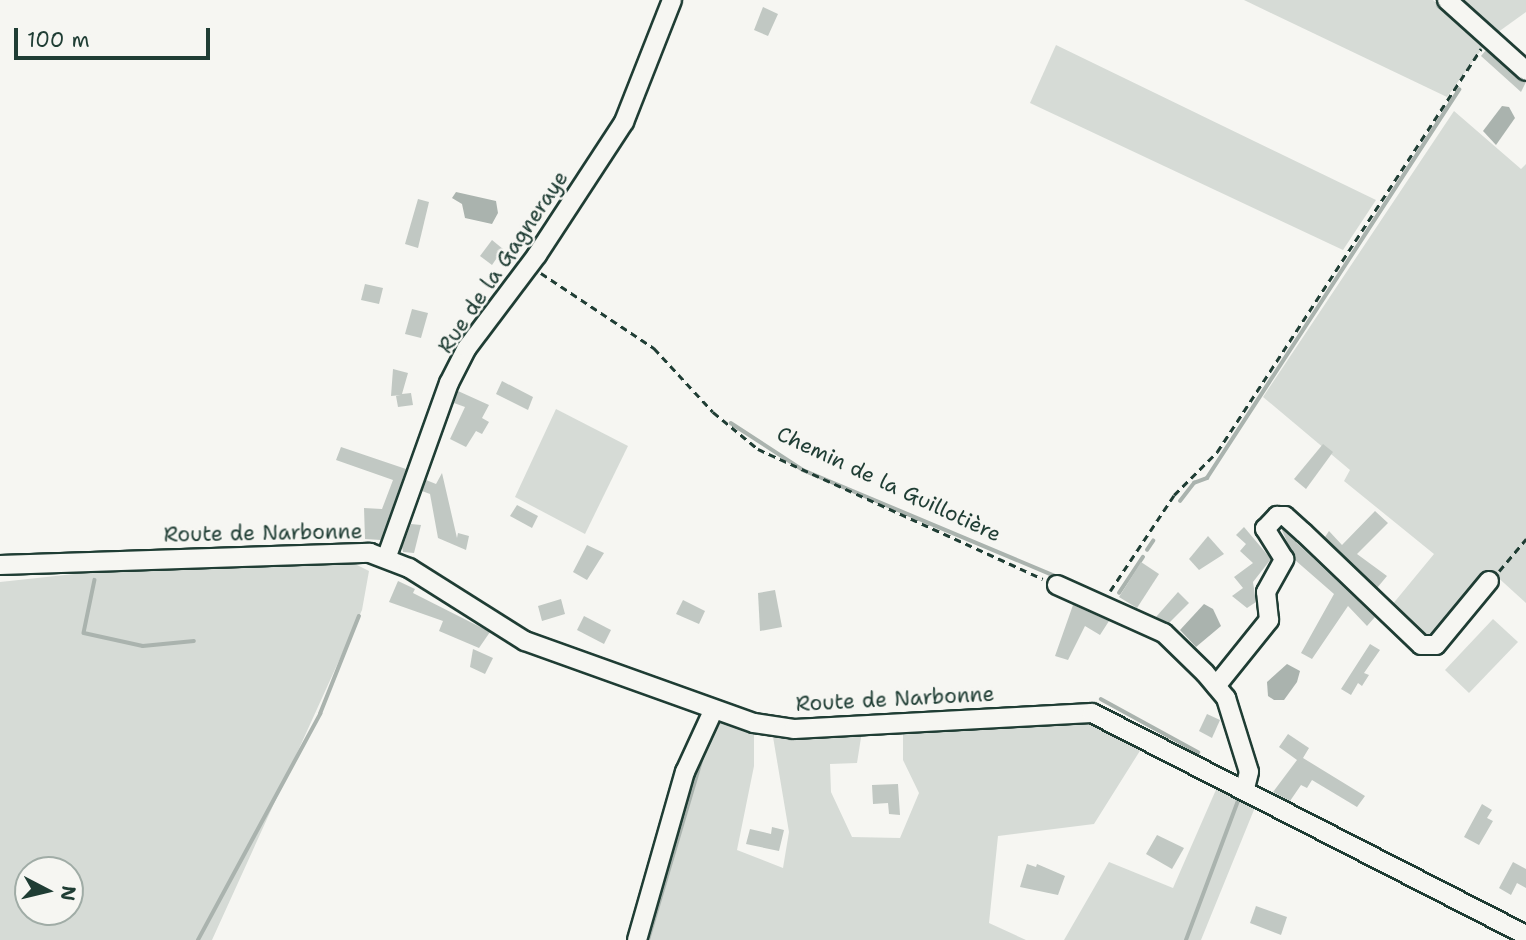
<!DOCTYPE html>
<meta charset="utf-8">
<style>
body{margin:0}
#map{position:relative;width:1526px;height:940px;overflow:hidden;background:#f6f6f2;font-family:"Shantell Sans",sans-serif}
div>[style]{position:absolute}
.green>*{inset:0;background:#d6dbd6}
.water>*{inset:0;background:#aab3ae}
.stream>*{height:3.5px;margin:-1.75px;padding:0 1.75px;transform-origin:1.75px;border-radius:1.75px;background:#aab3ae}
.building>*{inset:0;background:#c1c8c3}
.path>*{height:2.5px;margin-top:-1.25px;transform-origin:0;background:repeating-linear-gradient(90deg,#1f3d34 0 7px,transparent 0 12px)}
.roads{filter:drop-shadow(2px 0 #1f3d34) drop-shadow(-2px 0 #1f3d34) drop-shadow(0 2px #1f3d34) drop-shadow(0 -2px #1f3d34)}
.minor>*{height:18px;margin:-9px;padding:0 9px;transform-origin:9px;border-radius:9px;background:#f6f6f2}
span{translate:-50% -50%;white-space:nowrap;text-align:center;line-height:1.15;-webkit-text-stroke:5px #f6f6f2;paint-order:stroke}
.street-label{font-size:21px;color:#1f3d34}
.north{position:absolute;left:14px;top:856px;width:70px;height:70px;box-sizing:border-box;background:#f6f6f2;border:2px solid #a0aca6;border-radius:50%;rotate:97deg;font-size:19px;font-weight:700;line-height:28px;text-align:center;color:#1f3d34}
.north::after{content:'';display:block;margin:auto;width:24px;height:32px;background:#1f3d34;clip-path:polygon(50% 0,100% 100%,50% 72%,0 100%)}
.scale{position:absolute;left:14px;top:28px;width:196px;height:32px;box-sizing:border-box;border:4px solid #1f3d34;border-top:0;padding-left:9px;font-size:21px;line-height:24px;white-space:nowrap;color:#1f3d34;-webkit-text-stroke:5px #f6f6f2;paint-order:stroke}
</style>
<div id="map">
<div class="green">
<div style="clip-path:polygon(1244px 0,1433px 0,1484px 46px,1447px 97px)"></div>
<div style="clip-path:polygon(1456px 0,1526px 0,1526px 12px,1494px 35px)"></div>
<div style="clip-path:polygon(1056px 45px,1376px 200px,1343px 250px,1030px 103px)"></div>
<div style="clip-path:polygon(1454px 111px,1521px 169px,1526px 164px,1526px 603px,1493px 573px,1436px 645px,1387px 611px,1434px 554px,1344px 481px,1350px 470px,1263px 397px)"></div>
<div style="clip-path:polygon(556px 409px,628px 446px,585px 534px,515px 497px)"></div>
<div style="clip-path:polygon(evenodd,351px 562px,369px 571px,362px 610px,212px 940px,0 940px,0 582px,102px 571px,351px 562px,28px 870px,70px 870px,70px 912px,28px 912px,28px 870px)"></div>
<div style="clip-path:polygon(1493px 619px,1518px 642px,1469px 693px,1445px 670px)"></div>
<div style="clip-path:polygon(714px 709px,754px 723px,754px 766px,737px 850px,783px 868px,789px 832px,771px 725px,863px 725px,857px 763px,830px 764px,831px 792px,852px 837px,900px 838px,919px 793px,903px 760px,903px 723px,1077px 712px,1148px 738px,1094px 824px,998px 836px,989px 923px,1026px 940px,648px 940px,649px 891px)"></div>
<div style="clip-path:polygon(1222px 776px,1260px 795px,1201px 940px,1064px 940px,1109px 862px,1173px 888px)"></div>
</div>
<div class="water">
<div style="clip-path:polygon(1502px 106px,1509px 107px,1515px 118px,1496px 145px,1483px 131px)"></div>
<div style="clip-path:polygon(456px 192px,496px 201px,498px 213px,492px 224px,465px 218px,462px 204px,452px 198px)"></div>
<div style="clip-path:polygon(1204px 604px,1213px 609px,1221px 626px,1196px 647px,1180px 630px)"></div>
<div style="clip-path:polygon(1287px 664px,1300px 671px,1297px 682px,1284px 700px,1274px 700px,1268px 696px,1267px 682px)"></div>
</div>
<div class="stream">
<div style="left:731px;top:423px;width:86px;rotate:33.1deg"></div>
<div style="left:803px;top:470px;width:276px;rotate:22.8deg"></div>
<div style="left:1180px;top:501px;width:23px;rotate:-52deg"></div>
<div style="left:1194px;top:483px;width:14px;rotate:-21deg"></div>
<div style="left:1207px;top:478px;width:463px;rotate:-57deg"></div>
<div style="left:1147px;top:550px;width:11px;rotate:-56deg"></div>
<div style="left:95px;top:580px;width:54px;rotate:101.7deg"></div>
<div style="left:84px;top:633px;width:60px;rotate:12.4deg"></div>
<div style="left:143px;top:646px;width:51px;rotate:-5.6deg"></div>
<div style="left:1119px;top:593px;width:43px;rotate:-56.3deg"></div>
<div style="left:1101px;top:699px;width:111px;rotate:28.7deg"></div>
<div style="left:1308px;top:833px;width:54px;rotate:27.5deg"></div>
<div style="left:198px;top:940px;width:257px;rotate:-61.6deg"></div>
<div style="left:320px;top:714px;width:105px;rotate:-68.3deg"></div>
<div style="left:648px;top:940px;width:194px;rotate:-73.5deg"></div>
<div style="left:1186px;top:940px;width:148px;rotate:-69.5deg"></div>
</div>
<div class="building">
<div style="clip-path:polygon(763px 7px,778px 14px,768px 36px,754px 30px)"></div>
<div style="clip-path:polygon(1486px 50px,1526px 82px,1521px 92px,1481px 56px)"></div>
<div style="clip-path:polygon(418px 199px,429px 202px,418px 248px,405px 244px)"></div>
<div style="clip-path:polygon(492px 240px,503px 249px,492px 265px,480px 256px)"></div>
<div style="clip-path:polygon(365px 284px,383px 288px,379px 304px,361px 300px)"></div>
<div style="clip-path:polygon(412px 309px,428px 313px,421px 338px,405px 334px)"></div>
<div style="clip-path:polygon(393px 369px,408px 373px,402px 394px,411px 393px,413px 405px,398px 407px,396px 396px,401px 395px,391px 396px)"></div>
<div style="clip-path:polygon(502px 381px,533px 397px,528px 410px,496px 394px)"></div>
<div style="clip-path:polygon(458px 391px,489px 405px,482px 418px,489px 422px,482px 434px,476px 431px,466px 447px,450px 439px,465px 407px,454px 403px)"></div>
<div style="clip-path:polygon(1323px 444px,1333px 452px,1306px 489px,1294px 479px)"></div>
<div style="clip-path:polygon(341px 447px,406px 469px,381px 540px,365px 539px,364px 508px,382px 509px,393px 480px,336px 460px)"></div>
<div style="clip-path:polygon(442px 473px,457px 538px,458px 533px,469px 536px,466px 550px,438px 538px,430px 494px,422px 491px,426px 480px,436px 484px)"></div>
<div style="clip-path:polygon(517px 505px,538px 516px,532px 528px,510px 516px)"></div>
<div style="clip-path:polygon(1375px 511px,1388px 523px,1357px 554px,1387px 576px,1377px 588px,1325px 537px,1329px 531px,1342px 545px)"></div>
<div style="clip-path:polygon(411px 524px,421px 525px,414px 553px,403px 552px,402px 547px)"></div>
<div style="clip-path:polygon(1244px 527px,1271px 559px,1253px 582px,1256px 602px,1247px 608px,1232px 596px,1243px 588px,1234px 577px,1253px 563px,1240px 551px,1246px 544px,1236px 535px)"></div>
<div style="clip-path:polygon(1281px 528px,1375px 617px,1367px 626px,1348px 606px,1312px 659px,1301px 653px,1334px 594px,1295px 560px)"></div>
<div style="clip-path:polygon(1208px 536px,1224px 554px,1199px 570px,1189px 559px)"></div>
<div style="clip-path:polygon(587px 545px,604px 553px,587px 580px,573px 572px)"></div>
<div style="clip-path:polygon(1141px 562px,1159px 574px,1137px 608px,1119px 597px)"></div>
<div style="clip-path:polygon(398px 581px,415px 589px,413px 593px,490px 632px,479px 648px,439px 631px,443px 621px,389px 602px)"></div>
<div style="clip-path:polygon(775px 590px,782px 627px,760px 631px,758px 593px)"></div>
<div style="clip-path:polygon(1178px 592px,1189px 603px,1169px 623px,1156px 617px)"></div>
<div style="clip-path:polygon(561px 599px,565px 614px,542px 621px,538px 606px)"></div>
<div style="clip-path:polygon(683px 600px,705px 611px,699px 624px,676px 614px)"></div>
<div style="clip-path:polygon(1073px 605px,1109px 621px,1100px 635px,1085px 626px,1068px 660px,1055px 656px)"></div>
<div style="clip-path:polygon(584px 616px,611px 630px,604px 644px,577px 630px)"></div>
<div style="clip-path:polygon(1370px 644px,1380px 650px,1364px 673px,1369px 675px,1362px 686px,1358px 683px,1351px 695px,1341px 689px)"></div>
<div style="clip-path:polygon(473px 649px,493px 658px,485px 674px,470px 667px)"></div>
<div style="clip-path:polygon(1207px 714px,1220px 720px,1212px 738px,1199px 731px)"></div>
<div style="clip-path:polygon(1288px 734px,1309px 748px,1303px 758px,1365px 796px,1357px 807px,1312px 780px,1307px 788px,1301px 785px,1290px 801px,1273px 792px,1297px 760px,1279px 747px)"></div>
<div style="clip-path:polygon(898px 784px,900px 815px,889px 814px,888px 803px,873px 804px,872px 785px)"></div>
<div style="clip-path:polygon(1482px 804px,1492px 810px,1487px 818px,1493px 821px,1479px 845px,1464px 837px)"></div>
<div style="clip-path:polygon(772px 827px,784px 830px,779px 851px,746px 844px,750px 829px,771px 834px)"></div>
<div style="clip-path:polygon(1157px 835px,1184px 848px,1172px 869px,1146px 854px)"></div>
<div style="clip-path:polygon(1513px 862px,1526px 869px,1526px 888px,1517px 883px,1511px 895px,1499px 888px)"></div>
<div style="clip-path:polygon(1027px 864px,1036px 867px,1037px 864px,1065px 876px,1058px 895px,1020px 887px)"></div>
<div style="clip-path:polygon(1256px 906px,1287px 917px,1281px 935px,1250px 923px)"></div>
</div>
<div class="path">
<div style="left:541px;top:273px;width:136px;rotate:33.6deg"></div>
<div style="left:654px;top:348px;width:87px;rotate:47.3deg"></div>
<div style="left:713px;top:412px;width:58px;rotate:39.4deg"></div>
<div style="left:758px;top:449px;width:313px;rotate:24.5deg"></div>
<div style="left:1499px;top:571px;width:42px;rotate:-49.8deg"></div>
<div style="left:1110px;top:591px;width:115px;rotate:-56.3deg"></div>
<div style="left:1174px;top:495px;width:61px;rotate:-45deg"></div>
<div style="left:1217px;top:452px;width:482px;rotate:-56.8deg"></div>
</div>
<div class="roads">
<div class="minor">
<div style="left:1447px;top:0;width:106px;rotate:41.9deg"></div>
<div style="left:387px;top:556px;width:184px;rotate:-70.3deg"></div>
<div style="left:449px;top:383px;width:39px;rotate:-63deg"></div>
<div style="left:467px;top:348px;width:116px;rotate:-53deg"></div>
<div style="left:537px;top:255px;width:159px;rotate:-56.8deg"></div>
<div style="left:624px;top:122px;width:131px;rotate:-68.5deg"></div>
<div style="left:0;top:565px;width:370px;rotate:-1.9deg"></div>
<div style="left:370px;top:553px;width:42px;rotate:21deg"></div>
<div style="left:409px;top:568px;width:137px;rotate:32.2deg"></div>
<div style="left:525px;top:641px;width:243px;rotate:19.7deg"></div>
<div style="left:754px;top:723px;width:40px;rotate:8.5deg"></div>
<div style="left:794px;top:729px;width:298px;rotate:-3.1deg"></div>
<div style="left:1092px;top:713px;width:487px;rotate:27.1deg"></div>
<div style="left:1057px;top:585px;width:117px;rotate:24.2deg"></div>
<div style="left:1164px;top:633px;width:57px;rotate:44.3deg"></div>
<div style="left:1205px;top:673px;width:33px;rotate:50deg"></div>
<div style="left:1226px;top:698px;width:77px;rotate:72.7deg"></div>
<div style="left:1249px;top:772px;width:16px;rotate:104deg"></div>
<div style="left:1216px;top:686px;width:85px;rotate:-51.2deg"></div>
<div style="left:1269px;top:620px;width:28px;rotate:-96deg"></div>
<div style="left:1266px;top:592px;width:38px;rotate:-61deg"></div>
<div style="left:1284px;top:559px;width:36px;rotate:-122deg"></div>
<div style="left:1265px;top:529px;width:18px;rotate:-47deg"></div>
<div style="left:1277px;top:516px;width:8px"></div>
<div style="left:1285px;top:516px;width:25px;rotate:42deg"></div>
<div style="left:1304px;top:533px;width:162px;rotate:43.7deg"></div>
<div style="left:1421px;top:645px;width:15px"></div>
<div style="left:1436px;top:645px;width:83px;rotate:-50.4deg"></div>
<div style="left:637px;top:940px;width:175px;rotate:-74.1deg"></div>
<div style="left:685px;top:772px;width:69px;rotate:-65.3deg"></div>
</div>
</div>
<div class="street-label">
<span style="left:503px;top:262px;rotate:-56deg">Rue de la Gagneraye</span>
<span style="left:889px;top:484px;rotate:25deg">Chemin de la Guillotière</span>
<span style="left:263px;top:533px;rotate:-1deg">Route de Narbonne</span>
<span style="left:895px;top:699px;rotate:-3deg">Route de Narbonne</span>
</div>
<div class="north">N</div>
<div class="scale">100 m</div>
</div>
